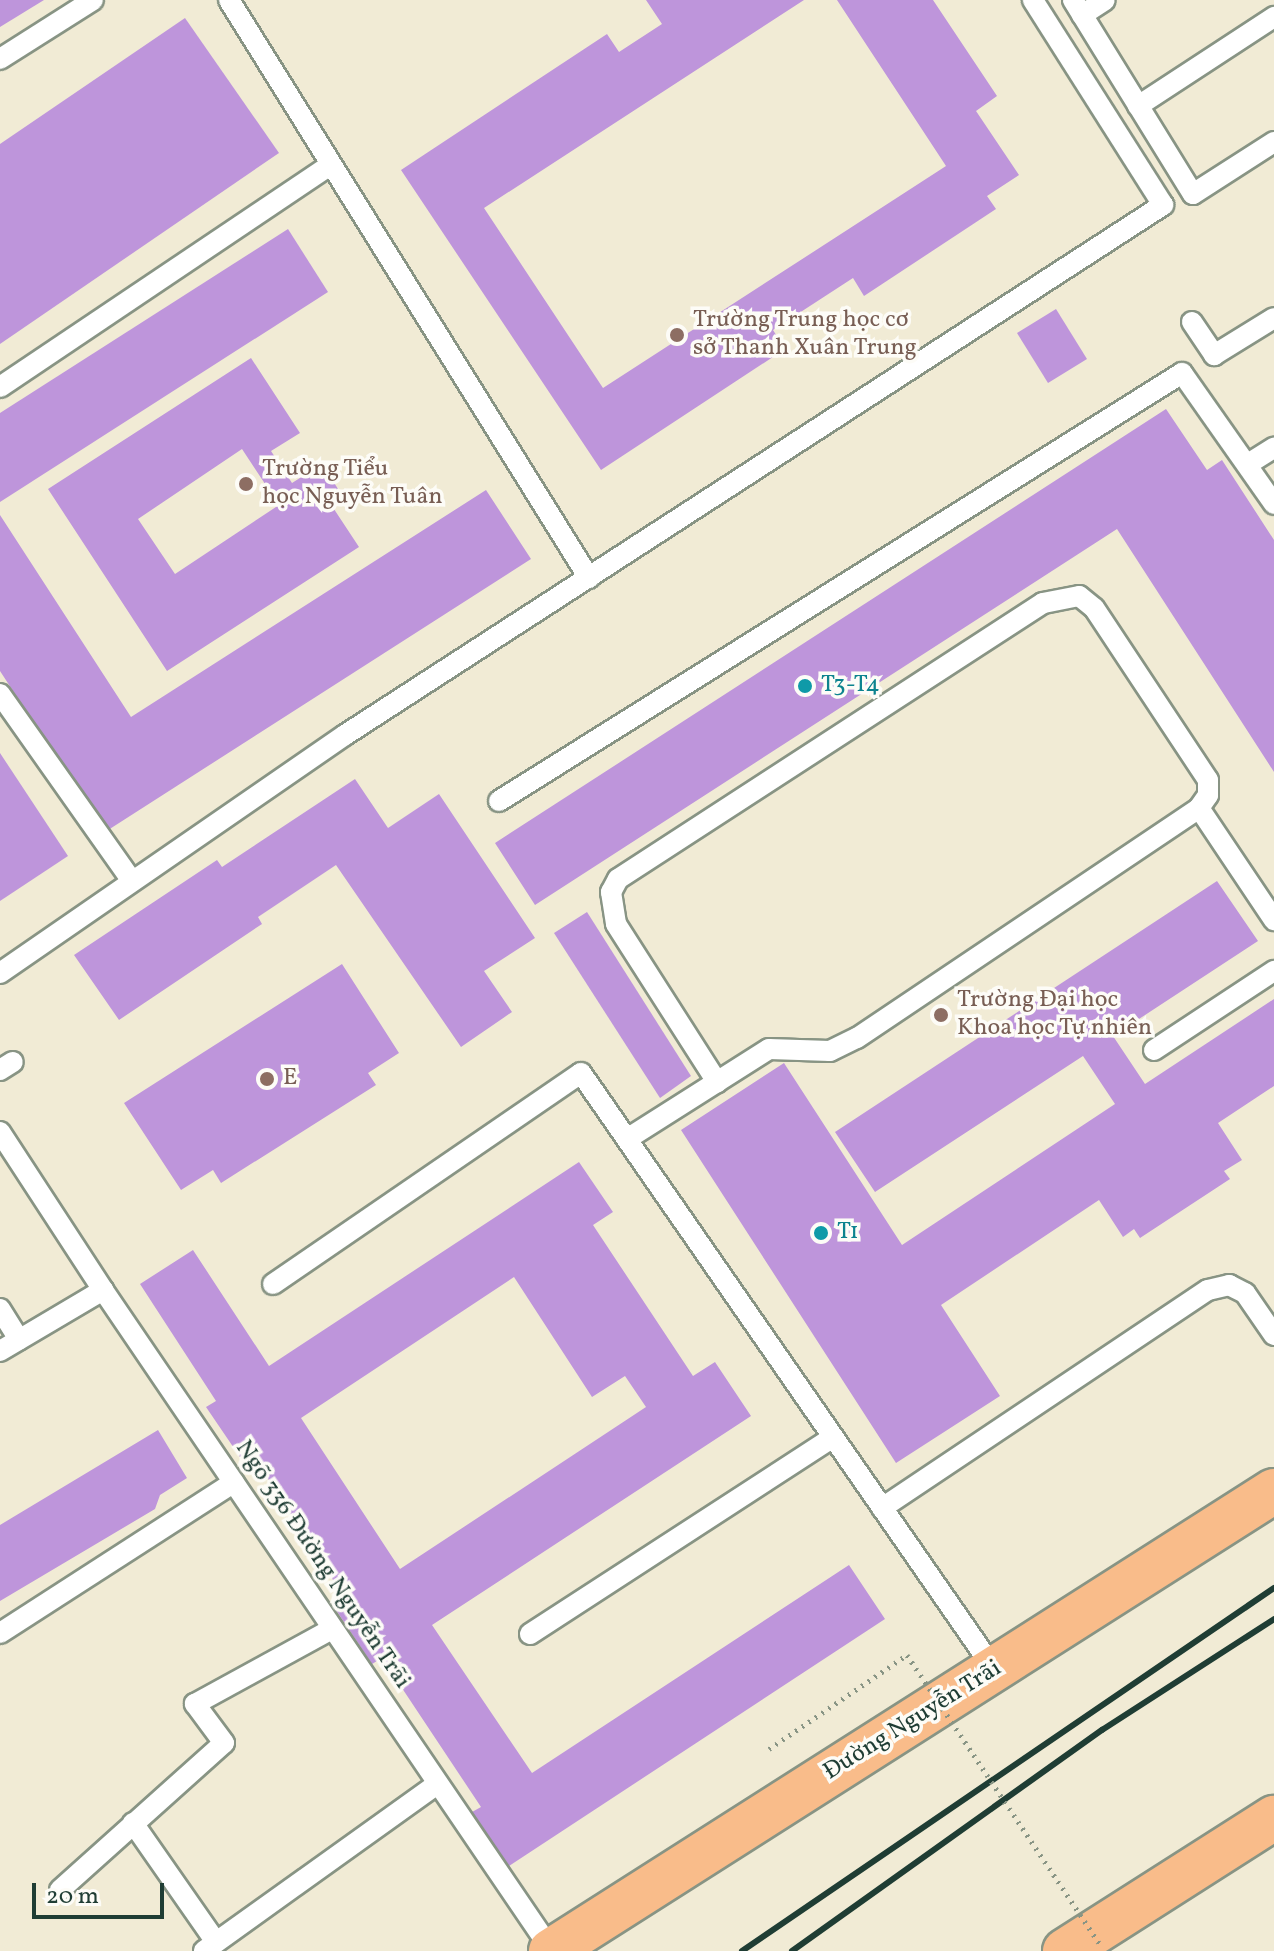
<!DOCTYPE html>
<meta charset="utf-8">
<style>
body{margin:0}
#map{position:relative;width:1274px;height:1951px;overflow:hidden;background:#f1ebd5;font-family:Vollkorn,serif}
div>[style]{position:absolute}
.building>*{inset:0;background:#be95db}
.path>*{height:5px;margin-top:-2.5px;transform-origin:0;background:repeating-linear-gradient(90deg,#889484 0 2px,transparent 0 8px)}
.roads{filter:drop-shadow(2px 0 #889484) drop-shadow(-2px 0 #889484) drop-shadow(0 2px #889484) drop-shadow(0 -2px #889484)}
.service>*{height:20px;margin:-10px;padding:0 10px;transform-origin:10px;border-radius:10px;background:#fff}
.primary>*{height:44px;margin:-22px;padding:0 22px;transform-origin:22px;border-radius:22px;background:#f9bc8a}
.rail>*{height:6px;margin:-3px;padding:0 3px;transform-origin:3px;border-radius:3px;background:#1f3d34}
.path-bridge>*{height:5px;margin-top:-2.5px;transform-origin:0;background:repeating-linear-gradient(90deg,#889484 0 2px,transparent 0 8px)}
.dots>*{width:22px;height:22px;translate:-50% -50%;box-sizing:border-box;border:4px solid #fdfcf7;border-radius:50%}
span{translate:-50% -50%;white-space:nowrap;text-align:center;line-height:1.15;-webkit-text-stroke:7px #fdfcf7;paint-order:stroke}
.education-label{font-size:24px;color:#785e54}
.left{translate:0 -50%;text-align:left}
.culture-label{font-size:24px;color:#0d838f}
.street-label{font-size:24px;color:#1f3d34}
.scale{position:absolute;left:32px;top:1883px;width:132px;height:36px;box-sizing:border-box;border:4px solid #1f3d34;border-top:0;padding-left:10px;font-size:24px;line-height:28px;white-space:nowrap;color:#1f3d34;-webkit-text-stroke:6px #fdfcf7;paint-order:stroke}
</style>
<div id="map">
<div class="building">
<div style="clip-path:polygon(0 0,44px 0,0 27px)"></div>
<div style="clip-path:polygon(646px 0,804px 0,484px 208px,603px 388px,946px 166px,837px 0,933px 0,997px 96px,976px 111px,1019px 175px,987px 196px,996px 209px,864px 296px,853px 278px,773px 330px,785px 349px,601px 470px,401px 170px,607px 34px,619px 52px,662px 24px)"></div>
<div style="clip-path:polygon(185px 18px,279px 153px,0 344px,0 144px)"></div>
<div style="clip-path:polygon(288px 229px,328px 292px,0 502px,0 413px)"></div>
<div style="clip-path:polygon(1056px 309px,1087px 359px,1048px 383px,1017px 333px)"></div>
<div style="clip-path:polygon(evenodd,251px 358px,300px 433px,271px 451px,292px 483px,322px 464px,340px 492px,328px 500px,359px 547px,167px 671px,48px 489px,251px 358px,242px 449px,279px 505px,175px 574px,138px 519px,242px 449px)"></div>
<div style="clip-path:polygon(1166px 409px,1207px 470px,1222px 460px,1274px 540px,1274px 772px,1117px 529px,535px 905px,495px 843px)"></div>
<div style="clip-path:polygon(486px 490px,531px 559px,105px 832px,0 671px,0 515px,131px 717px)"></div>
<div style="clip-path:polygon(0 753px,68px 856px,0 901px)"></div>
<div style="clip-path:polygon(355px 779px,388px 828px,439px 794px,535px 938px,484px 971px,512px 1012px,461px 1047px,336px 865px,258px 917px,262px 924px,119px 1020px,74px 955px,217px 860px,222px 867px)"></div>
<div style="clip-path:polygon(1217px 881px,1258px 941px,1113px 1036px,1145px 1084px,1274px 999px,1274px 1086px,1218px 1123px,1242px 1160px,1224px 1171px,1230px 1179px,1140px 1238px,1134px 1229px,1123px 1237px,1099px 1200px,941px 1305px,1000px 1396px,896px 1463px,681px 1130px,784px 1063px,902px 1245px,1115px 1104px,1083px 1056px,875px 1192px,835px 1132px)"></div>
<div style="clip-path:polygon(587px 912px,691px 1076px,660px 1098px,554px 933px)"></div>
<div style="clip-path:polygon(342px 964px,399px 1053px,368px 1073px,376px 1085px,221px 1183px,213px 1170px,181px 1190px,124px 1103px)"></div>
<div style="clip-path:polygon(evenodd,579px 1162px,613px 1212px,593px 1225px,693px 1376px,715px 1362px,751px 1416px,432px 1625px,532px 1773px,849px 1565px,885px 1619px,509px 1866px,472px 1812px,481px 1807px,382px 1658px,372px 1664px,336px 1610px,348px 1603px,250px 1451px,240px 1457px,206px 1407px,216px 1401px,140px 1284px,193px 1250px,269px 1366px,579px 1162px,514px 1277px,592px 1397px,625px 1376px,646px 1407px,400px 1569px,301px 1418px,514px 1277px)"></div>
<div style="clip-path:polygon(158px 1430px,187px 1478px,160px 1495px,155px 1509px,0 1601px,0 1525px)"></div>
</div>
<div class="path">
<div style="left:769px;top:1749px;width:167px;rotate:-34.3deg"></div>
</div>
<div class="roads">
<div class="service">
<div style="left:229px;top:0;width:681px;rotate:58.08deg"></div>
<div style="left:1073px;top:0;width:228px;rotate:58.3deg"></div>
<div style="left:1193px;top:194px;width:96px;rotate:-32.7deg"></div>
<div style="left:1082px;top:15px;width:27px;rotate:-33deg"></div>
<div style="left:0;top:59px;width:110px;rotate:-32.4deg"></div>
<div style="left:1138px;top:106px;width:163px;rotate:-33.2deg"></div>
<div style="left:1192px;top:322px;width:40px;rotate:56deg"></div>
<div style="left:1214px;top:355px;width:70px;rotate:-31.7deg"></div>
<div style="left:0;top:387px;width:396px;rotate:-33.9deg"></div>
<div style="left:1248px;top:464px;width:31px;rotate:-32deg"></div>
<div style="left:0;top:694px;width:228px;rotate:54.8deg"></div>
<div style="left:499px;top:801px;width:806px;rotate:-32.07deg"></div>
<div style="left:1182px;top:373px;width:160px;rotate:54.9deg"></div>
<div style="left:1199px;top:808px;width:135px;rotate:56.2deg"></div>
<div style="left:0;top:973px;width:419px;rotate:-34.6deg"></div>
<div style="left:345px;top:735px;width:975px;rotate:-32.94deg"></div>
<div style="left:1163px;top:205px;width:243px;rotate:-122.4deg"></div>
<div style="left:1154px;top:1050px;width:144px;rotate:-33.4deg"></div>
<div style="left:0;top:1070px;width:15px;rotate:-32deg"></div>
<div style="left:0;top:1132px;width:189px;rotate:56.9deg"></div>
<div style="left:627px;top:1139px;width:168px;rotate:-32.4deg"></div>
<div style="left:769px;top:1049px;width:61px;rotate:1.9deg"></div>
<div style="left:830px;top:1051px;width:30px;rotate:-26deg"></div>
<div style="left:857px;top:1038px;width:412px;rotate:-33.9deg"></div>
<div style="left:1199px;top:808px;width:16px;rotate:-55deg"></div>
<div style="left:1208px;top:795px;width:15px;rotate:-90deg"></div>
<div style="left:1208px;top:780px;width:206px;rotate:-123.5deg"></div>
<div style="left:1094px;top:608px;width:19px;rotate:-141deg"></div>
<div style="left:1079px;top:596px;width:37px;rotate:169deg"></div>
<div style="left:1043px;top:603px;width:507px;rotate:147deg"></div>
<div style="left:618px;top:879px;width:15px;rotate:118deg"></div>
<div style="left:611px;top:892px;width:32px;rotate:81deg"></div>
<div style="left:616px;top:924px;width:188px;rotate:57.4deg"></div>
<div style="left:273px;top:1284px;width:373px;rotate:-34.4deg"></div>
<div style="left:581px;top:1073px;width:725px;rotate:55.28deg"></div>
<div style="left:0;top:1309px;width:36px;rotate:58deg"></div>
<div style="left:0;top:1351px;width:120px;rotate:-30.6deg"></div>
<div style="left:103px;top:1290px;width:799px;rotate:55.81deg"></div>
<div style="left:882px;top:1508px;width:392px;rotate:-33.8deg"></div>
<div style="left:1208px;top:1290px;width:22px;rotate:-13deg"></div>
<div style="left:1229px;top:1285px;width:18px;rotate:27deg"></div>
<div style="left:1245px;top:1293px;width:51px;rotate:55.4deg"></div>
<div style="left:0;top:1633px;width:278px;rotate:-32.8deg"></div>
<div style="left:530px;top:1634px;width:361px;rotate:-33deg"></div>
<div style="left:133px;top:1823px;width:145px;rotate:55.1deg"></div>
<div style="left:60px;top:1890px;width:220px;rotate:-41.9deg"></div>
<div style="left:224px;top:1743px;width:49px;rotate:-126.6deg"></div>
<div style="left:195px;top:1704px;width:156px;rotate:-28.7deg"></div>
<div style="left:204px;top:1951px;width:287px;rotate:-35.6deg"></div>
</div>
<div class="primary">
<div style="left:551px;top:1951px;width:857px;rotate:-32.47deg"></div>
<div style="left:1065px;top:1951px;width:248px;rotate:-32.5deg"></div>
</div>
</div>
<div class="rail">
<div style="left:742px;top:1951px;width:644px;rotate:-34.31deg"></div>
<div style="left:792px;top:1951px;width:381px;rotate:-35.5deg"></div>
<div style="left:1102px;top:1730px;width:205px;rotate:-32.8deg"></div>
</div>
<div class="path-bridge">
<div style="left:907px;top:1655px;width:350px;rotate:56.3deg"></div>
</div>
<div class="dots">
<div style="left:677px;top:335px;background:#8d6e63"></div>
<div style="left:246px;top:484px;background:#8d6e63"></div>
<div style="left:805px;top:686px;background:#0f9aa8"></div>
<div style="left:941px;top:1015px;background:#8d6e63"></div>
<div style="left:267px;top:1079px;background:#8d6e63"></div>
<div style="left:821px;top:1233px;background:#0f9aa8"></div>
</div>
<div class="education-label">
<span class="left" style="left:693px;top:335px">Trường Trung học cơ<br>sở Thanh Xuân Trung</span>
<span class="left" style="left:262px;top:484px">Trường Tiểu<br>học Nguyễn Tuân</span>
<span class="left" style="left:957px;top:1015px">Trường Đại học<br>Khoa học Tự nhiên</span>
<span class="left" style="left:283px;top:1079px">E</span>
</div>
<div class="culture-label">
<span class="left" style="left:821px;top:686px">T3-T4</span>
<span class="left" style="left:837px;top:1233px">T1</span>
</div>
<div class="street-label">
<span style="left:322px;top:1565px;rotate:56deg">Ngõ 336 Đường Nguyễn Trãi</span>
<span style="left:913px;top:1721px;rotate:-32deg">Đường Nguyễn Trãi</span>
</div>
<div class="scale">20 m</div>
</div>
